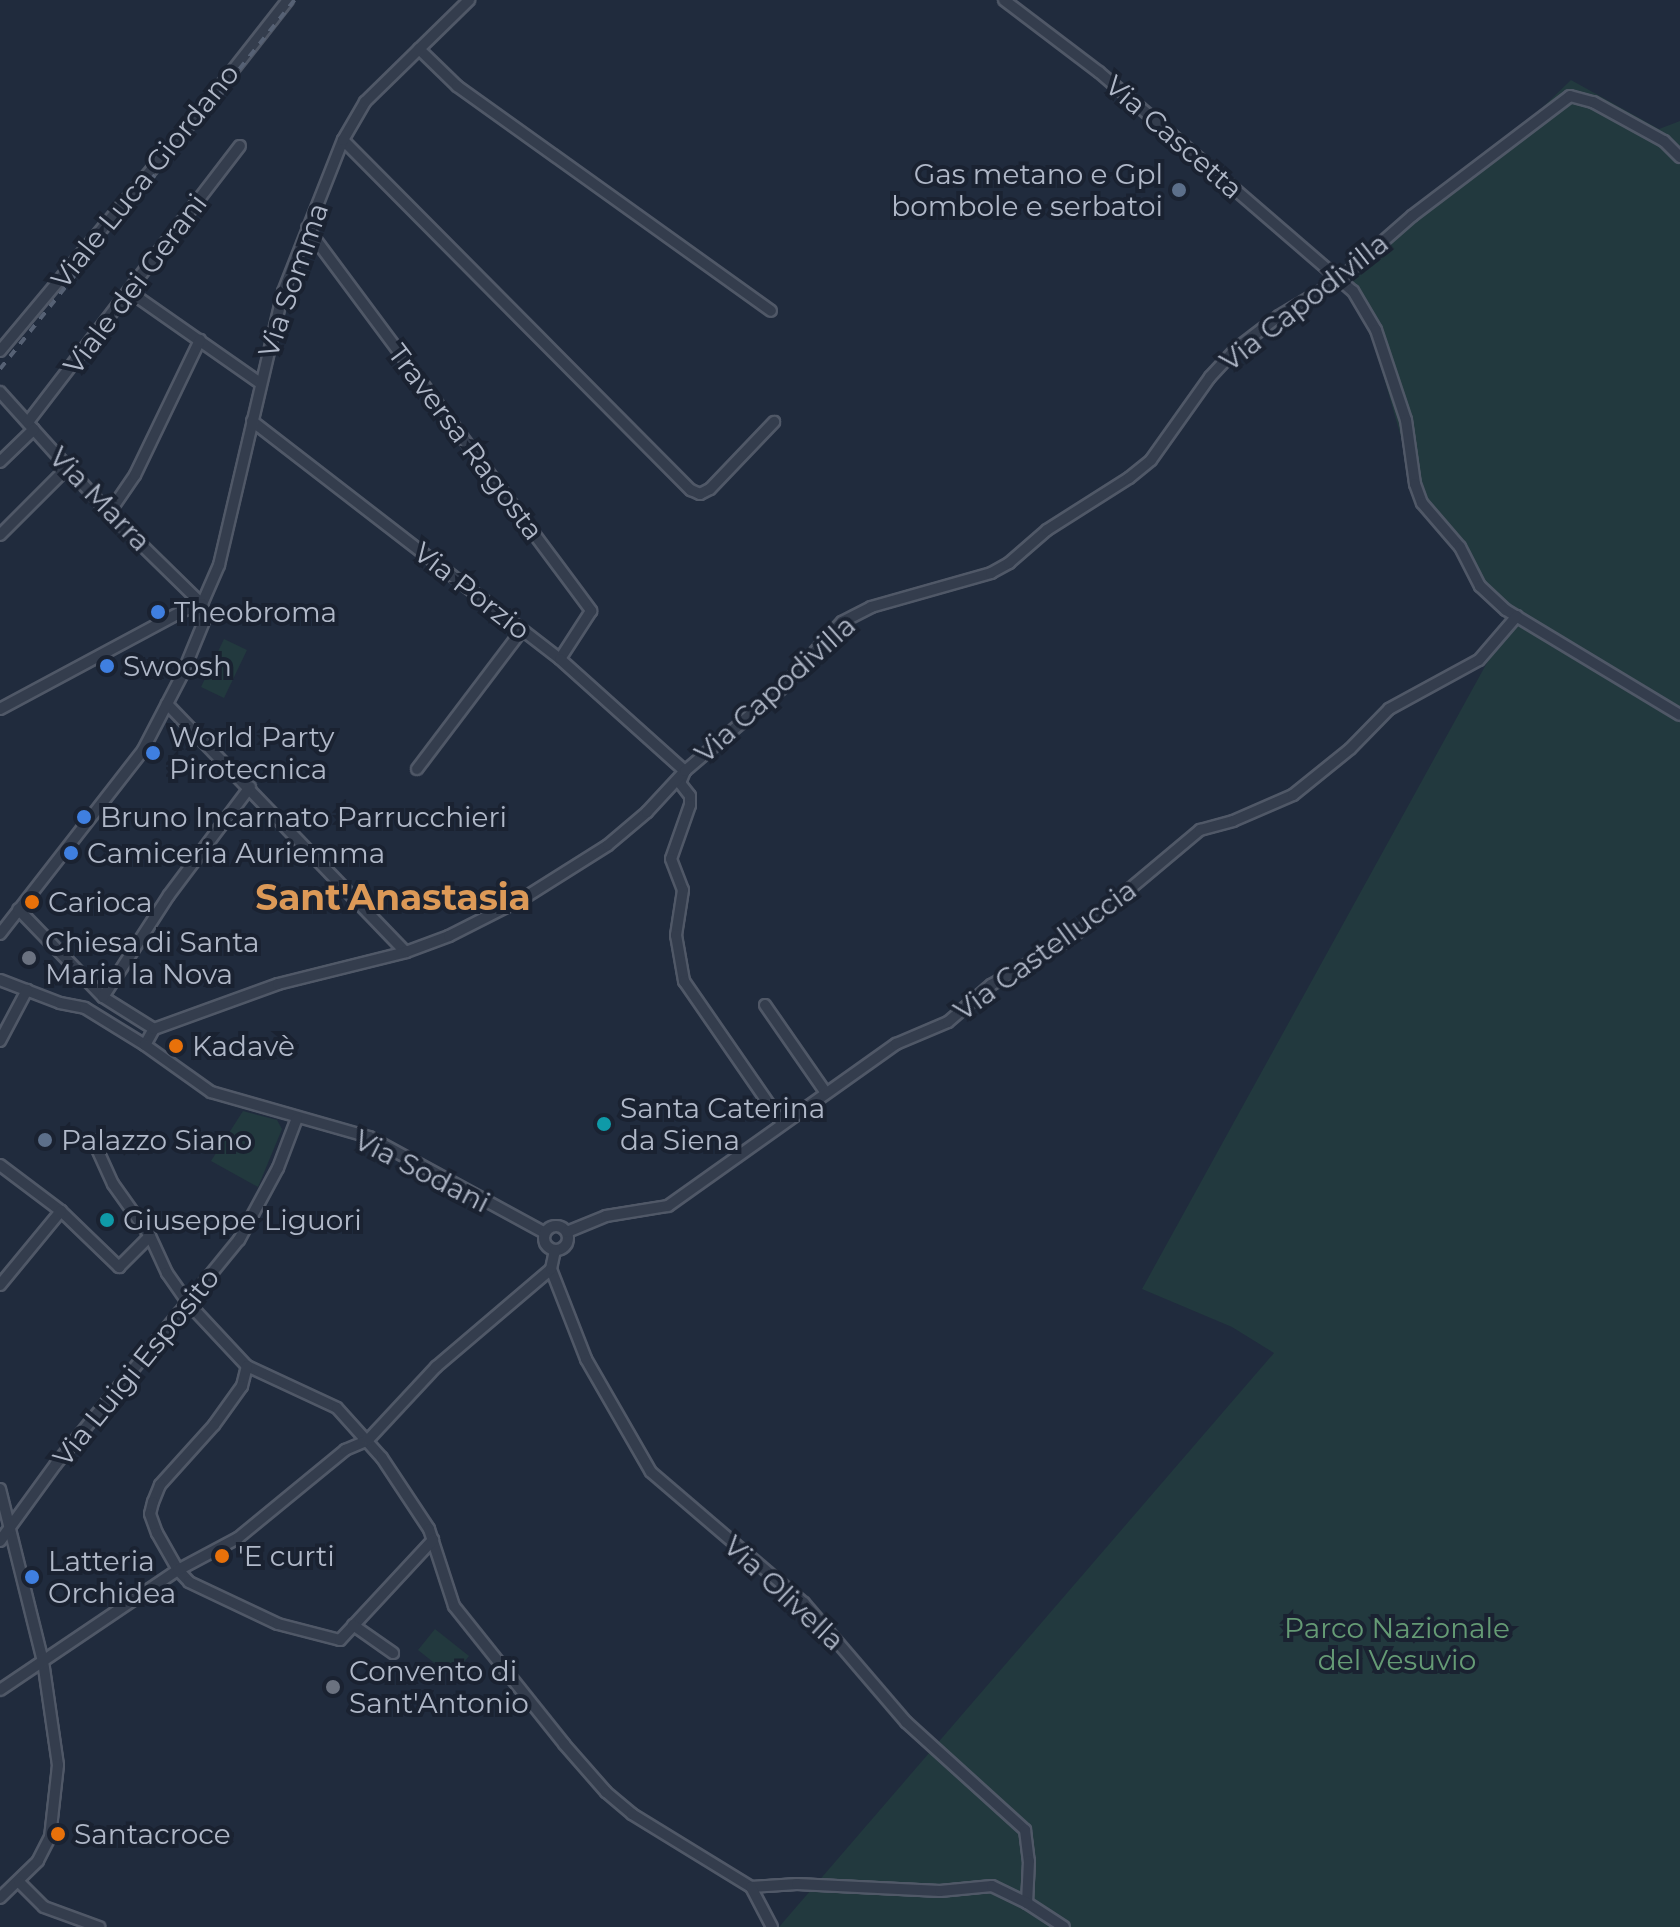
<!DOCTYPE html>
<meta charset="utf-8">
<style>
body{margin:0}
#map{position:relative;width:1680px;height:1927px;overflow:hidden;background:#202b3d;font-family:Montserrat,sans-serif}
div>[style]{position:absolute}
.green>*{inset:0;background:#22393e}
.roads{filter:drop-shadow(2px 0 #505867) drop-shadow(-2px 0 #505867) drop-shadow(0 2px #505867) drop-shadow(0 -2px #505867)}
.street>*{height:10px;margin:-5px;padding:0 5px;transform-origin:5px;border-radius:5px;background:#343d4d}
.street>.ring{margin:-5px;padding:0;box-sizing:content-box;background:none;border:10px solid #343d4d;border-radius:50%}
.rail>*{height:4px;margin-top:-2px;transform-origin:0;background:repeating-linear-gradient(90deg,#566174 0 8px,transparent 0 16px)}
.dots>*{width:22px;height:22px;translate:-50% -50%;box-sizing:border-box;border:4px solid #1a2231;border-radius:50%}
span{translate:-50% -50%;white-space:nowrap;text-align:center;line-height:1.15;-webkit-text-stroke:8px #1a2231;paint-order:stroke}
.street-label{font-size:28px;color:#b0b8c8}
.poi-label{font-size:28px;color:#b0b8c8}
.right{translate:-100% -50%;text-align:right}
.left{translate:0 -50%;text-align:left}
.park-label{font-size:28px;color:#659b75}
.district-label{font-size:36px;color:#dc9957;font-weight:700}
</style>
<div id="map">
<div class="green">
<div style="clip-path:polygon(1571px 80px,1659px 129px,1680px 121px,1680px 1927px,779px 1927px,1274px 1353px,1232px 1327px,1142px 1289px,1505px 630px,1505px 619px,1474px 583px,1442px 524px,1414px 482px,1372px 336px,1339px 271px,1404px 217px,1518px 131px)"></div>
<div style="clip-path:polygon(224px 639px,247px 650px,224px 698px,201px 687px)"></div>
<div style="clip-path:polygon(243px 1111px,277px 1120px,282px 1129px,258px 1187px,211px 1161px)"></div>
<div style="clip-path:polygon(435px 1629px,469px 1656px,452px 1677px,418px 1650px)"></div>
</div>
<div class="roads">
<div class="street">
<div style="left:1004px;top:0;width:119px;rotate:37.2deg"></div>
<div style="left:1099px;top:72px;width:335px;rotate:40.8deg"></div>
<div style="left:1353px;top:291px;width:45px;rotate:59.5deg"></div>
<div style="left:1376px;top:330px;width:95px;rotate:71.6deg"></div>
<div style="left:1406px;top:420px;width:65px;rotate:82deg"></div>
<div style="left:1415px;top:484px;width:20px;rotate:70deg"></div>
<div style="left:1422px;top:503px;width:58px;rotate:49.2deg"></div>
<div style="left:1460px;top:547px;width:44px;rotate:62.9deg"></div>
<div style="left:1480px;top:586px;width:35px;rotate:43deg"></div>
<div style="left:1506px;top:610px;width:203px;rotate:31.1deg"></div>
<div style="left:419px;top:49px;width:53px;rotate:44.2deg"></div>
<div style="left:457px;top:86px;width:386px;rotate:35.6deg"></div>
<div style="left:343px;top:140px;width:494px;rotate:45.2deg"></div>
<div style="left:691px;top:490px;width:10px;rotate:24deg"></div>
<div style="left:700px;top:494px;width:11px;rotate:-27deg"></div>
<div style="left:710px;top:489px;width:93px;rotate:-46.3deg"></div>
<div style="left:307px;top:228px;width:477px;rotate:53.4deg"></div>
<div style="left:591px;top:611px;width:57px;rotate:122.9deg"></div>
<div style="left:130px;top:292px;width:159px;rotate:35deg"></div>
<div style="left:0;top:351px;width:318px;rotate:-50.1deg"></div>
<div style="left:204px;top:107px;width:136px;rotate:-51.9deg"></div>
<div style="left:0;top:392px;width:163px;rotate:48deg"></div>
<div style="left:109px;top:513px;width:130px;rotate:44.4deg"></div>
<div style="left:252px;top:421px;width:389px;rotate:37.7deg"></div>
<div style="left:560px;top:659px;width:168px;rotate:41.9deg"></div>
<div style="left:685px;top:771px;width:13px;rotate:113deg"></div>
<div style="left:680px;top:783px;width:16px;rotate:52deg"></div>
<div style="left:690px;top:796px;width:9px;rotate:90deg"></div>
<div style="left:690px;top:805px;width:57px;rotate:109.4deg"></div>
<div style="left:671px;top:859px;width:33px;rotate:69deg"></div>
<div style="left:683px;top:890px;width:46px;rotate:98.8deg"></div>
<div style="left:676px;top:935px;width:47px;rotate:80.1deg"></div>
<div style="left:684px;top:981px;width:173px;rotate:55.4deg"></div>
<div style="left:28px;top:422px;width:348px;rotate:-52.5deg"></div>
<div style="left:0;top:462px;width:47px;rotate:-44.1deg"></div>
<div style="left:109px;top:513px;width:46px;rotate:-55.6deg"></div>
<div style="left:135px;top:475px;width:150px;rotate:-64.3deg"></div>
<div style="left:0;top:535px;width:96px;rotate:-45deg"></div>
<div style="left:202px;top:604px;width:43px;rotate:-66.4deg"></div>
<div style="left:219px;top:565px;width:280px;rotate:-76.8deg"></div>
<div style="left:283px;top:292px;width:163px;rotate:-68.5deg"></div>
<div style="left:343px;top:140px;width:44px;rotate:-59.9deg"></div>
<div style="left:365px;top:102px;width:146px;rotate:-44.4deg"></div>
<div style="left:167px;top:704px;width:344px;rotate:46.1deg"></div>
<div style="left:0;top:709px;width:210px;rotate:-28.2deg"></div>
<div style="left:185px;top:610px;width:18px;rotate:-19deg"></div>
<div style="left:417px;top:769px;width:174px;rotate:-52.9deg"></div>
<div style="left:0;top:934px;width:233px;rotate:-52.1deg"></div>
<div style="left:143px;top:750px;width:85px;rotate:-62.5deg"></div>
<div style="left:182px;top:675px;width:61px;rotate:-67.7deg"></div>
<div style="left:205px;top:619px;width:15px;rotate:-101deg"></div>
<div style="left:0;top:980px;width:64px;rotate:21deg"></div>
<div style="left:60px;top:1003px;width:25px;rotate:11deg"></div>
<div style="left:85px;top:1008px;width:70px;rotate:31.7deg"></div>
<div style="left:145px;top:1045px;width:18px;rotate:-61deg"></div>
<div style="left:154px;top:1029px;width:60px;rotate:-147.9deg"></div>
<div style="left:103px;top:997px;width:122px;rotate:-134deg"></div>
<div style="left:103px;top:997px;width:121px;rotate:-57.1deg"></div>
<div style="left:169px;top:895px;width:135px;rotate:-53.1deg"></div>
<div style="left:765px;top:1005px;width:107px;rotate:55.3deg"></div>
<div style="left:154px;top:1029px;width:132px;rotate:-19.9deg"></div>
<div style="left:278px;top:984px;width:132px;rotate:-14deg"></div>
<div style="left:406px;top:952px;width:46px;rotate:-20.4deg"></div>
<div style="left:449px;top:936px;width:84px;rotate:-26.9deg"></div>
<div style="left:524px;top:898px;width:99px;rotate:-32.2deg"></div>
<div style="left:608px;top:845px;width:51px;rotate:-40.2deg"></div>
<div style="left:647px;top:812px;width:56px;rotate:-47.2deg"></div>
<div style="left:685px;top:771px;width:126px;rotate:-40.5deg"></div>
<div style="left:781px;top:689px;width:91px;rotate:-47.7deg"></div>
<div style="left:842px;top:622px;width:33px;rotate:-27deg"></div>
<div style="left:871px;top:607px;width:125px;rotate:-15.8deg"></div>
<div style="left:991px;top:573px;width:21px;rotate:-29deg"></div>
<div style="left:1009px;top:563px;width:50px;rotate:-41deg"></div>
<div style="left:1047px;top:530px;width:97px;rotate:-32.4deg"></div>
<div style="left:1129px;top:478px;width:28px;rotate:-39deg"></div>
<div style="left:1151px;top:460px;width:102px;rotate:-54.6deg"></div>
<div style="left:1210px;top:377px;width:38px;rotate:-47deg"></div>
<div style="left:1236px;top:349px;width:54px;rotate:-37.5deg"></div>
<div style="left:1279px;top:316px;width:70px;rotate:-31deg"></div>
<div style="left:1339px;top:280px;width:97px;rotate:-41.2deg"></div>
<div style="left:1412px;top:216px;width:198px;rotate:-37.2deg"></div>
<div style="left:1570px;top:96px;width:24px;rotate:15deg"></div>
<div style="left:1593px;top:102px;width:81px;rotate:28.8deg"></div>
<div style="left:1664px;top:141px;width:23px;rotate:45deg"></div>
<div style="left:0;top:1041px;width:58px;rotate:-62.1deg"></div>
<div style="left:145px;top:1045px;width:81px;rotate:35.5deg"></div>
<div style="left:211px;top:1092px;width:164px;rotate:15.9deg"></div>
<div style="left:369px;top:1137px;width:200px;rotate:28.6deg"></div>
<div style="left:93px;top:1140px;width:48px;rotate:65.6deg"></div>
<div style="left:113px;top:1184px;width:64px;rotate:54.6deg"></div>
<div style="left:150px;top:1236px;width:41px;rotate:65.3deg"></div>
<div style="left:167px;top:1273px;width:37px;rotate:55deg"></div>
<div style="left:188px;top:1303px;width:86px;rotate:46.9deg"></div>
<div style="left:247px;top:1366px;width:99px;rotate:25deg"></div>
<div style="left:337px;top:1408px;width:67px;rotate:48deg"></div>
<div style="left:382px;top:1458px;width:85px;rotate:56.5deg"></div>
<div style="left:429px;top:1529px;width:81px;rotate:72deg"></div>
<div style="left:454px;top:1606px;width:176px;rotate:51.4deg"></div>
<div style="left:564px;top:1744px;width:64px;rotate:48.8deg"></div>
<div style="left:606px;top:1792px;width:34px;rotate:40deg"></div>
<div style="left:632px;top:1814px;width:140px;rotate:31.5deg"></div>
<div style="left:0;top:1165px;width:76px;rotate:37deg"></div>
<div style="left:61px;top:1211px;width:81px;rotate:44deg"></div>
<div style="left:119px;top:1267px;width:44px;rotate:-45deg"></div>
<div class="ring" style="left:544px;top:1226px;width:14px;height:14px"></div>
<div style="left:567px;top:1232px;width:42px;rotate:-22.3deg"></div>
<div style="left:606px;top:1216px;width:63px;rotate:-9.2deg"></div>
<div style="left:668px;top:1206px;width:280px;rotate:-35.4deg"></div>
<div style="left:896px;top:1044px;width:56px;rotate:-22.9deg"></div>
<div style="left:948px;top:1022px;width:57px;rotate:-40.7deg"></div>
<div style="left:991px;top:985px;width:91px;rotate:-30.2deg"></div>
<div style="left:1070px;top:939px;width:170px;rotate:-40deg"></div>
<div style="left:1200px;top:830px;width:34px;rotate:-15deg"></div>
<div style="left:1233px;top:821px;width:65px;rotate:-23.4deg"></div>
<div style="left:1293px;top:795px;width:73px;rotate:-38.9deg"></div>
<div style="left:1350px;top:749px;width:56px;rotate:-45.7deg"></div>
<div style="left:1389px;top:709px;width:102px;rotate:-28.6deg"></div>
<div style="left:1479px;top:660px;width:58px;rotate:-49.2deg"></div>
<div style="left:551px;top:1269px;width:97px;rotate:68.7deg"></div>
<div style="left:586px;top:1359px;width:130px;rotate:60.1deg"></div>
<div style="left:651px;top:1472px;width:201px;rotate:40.6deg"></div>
<div style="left:804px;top:1603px;width:157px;rotate:49.4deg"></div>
<div style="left:906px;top:1722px;width:161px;rotate:42.2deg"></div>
<div style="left:1025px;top:1830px;width:31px;rotate:83deg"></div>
<div style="left:1029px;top:1861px;width:42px;rotate:92.7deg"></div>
<div style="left:1027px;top:1903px;width:44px;rotate:33deg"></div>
<div style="left:0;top:1285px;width:96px;rotate:-50.5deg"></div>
<div style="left:247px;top:1366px;width:21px;rotate:104deg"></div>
<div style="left:242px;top:1386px;width:48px;rotate:125.7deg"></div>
<div style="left:214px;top:1425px;width:81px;rotate:132deg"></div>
<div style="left:160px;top:1485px;width:18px;rotate:112deg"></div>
<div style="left:153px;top:1502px;width:12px;rotate:104deg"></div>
<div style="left:150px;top:1514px;width:20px;rotate:70deg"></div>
<div style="left:157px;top:1533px;width:43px;rotate:60.4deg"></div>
<div style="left:178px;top:1570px;width:16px;rotate:47deg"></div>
<div style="left:189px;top:1582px;width:98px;rotate:25.3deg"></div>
<div style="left:278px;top:1624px;width:64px;rotate:14.5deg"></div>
<div style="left:340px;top:1640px;width:137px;rotate:-47.1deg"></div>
<div style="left:0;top:1489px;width:177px;rotate:76deg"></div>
<div style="left:43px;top:1661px;width:105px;rotate:81.8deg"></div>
<div style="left:58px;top:1765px;width:72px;rotate:96.3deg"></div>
<div style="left:50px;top:1837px;width:27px;rotate:117deg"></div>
<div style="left:38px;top:1861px;width:53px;rotate:135.8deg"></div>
<div style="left:0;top:1541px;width:95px;rotate:-54deg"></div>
<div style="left:56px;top:1464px;width:289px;rotate:-50.8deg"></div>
<div style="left:239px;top:1240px;width:82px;rotate:-61.6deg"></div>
<div style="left:278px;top:1168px;width:53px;rotate:-69.2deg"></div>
<div style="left:353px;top:1625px;width:49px;rotate:35deg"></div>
<div style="left:0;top:1690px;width:215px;rotate:-34deg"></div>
<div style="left:178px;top:1570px;width:68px;rotate:-28.1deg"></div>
<div style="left:238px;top:1538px;width:139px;rotate:-39.4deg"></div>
<div style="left:345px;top:1450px;width:25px;rotate:-23deg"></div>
<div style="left:368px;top:1440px;width:100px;rotate:-47deg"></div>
<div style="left:436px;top:1367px;width:151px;rotate:-40.4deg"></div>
<div style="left:551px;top:1269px;width:19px;rotate:-78deg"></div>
<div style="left:19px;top:1882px;width:35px;rotate:45deg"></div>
<div style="left:44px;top:1907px;width:59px;rotate:20deg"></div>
<div style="left:751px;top:1887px;width:46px;rotate:-3.7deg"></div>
<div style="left:797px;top:1884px;width:143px;rotate:2.8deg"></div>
<div style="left:940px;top:1891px;width:52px;rotate:-5.5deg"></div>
<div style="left:992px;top:1886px;width:39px;rotate:26deg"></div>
<div style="left:751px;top:1887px;width:45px;rotate:62.3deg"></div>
</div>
</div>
<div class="rail">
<div style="left:0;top:369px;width:472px;rotate:-51.4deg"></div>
</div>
<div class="dots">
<div style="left:1179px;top:190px;background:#5c6f8a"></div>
<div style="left:158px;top:612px;background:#3f7fe0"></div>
<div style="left:107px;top:666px;background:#3f7fe0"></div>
<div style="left:153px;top:753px;background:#3f7fe0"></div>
<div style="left:84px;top:817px;background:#3f7fe0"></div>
<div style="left:71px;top:853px;background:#3f7fe0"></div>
<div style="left:32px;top:902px;background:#e8710a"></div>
<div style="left:29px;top:958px;background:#6b7280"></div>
<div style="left:176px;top:1046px;background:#e8710a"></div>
<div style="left:604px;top:1124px;background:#0f9aa8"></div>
<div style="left:45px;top:1140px;background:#5c6f8a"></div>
<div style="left:107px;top:1220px;background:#0f9aa8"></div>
<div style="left:222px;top:1556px;background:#e8710a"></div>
<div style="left:32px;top:1577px;background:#3f7fe0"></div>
<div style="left:333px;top:1687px;background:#6b7280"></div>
<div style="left:58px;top:1834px;background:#e8710a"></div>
</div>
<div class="street-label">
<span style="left:1174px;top:137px;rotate:41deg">Via Cascetta</span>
<span style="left:145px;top:176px;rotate:-51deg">Viale Luca Giordano</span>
<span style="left:293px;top:280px;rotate:-71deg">Via Somma</span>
<span style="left:135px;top:284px;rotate:-53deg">Viale dei Gerani</span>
<span style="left:1304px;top:302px;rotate:-38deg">Via Capodivilla</span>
<span style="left:466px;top:442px;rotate:53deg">Traversa Ragosta</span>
<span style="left:100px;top:499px;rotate:46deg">Via Marra</span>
<span style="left:472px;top:591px;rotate:38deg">Via Porzio</span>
<span style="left:775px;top:689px;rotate:-42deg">Via Capodivilla</span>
<span style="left:1045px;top:950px;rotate:-36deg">Via Castelluccia</span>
<span style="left:422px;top:1171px;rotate:27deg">Via Sodani</span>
<span style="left:136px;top:1367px;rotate:-51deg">Via Luigi Esposito</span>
<span style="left:784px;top:1593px;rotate:43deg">Via Olivella</span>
</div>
<div class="poi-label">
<span class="right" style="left:1163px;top:190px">Gas metano e Gpl<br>bombole e serbatoi</span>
<span class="left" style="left:174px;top:612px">Theobroma</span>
<span class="left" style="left:123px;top:666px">Swoosh</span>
<span class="left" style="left:169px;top:753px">World Party<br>Pirotecnica</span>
<span class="left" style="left:100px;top:817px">Bruno Incarnato Parrucchieri</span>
<span class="left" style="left:87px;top:853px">Camiceria Auriemma</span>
<span class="left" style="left:48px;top:902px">Carioca</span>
<span class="left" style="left:45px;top:958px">Chiesa di Santa<br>Maria la Nova</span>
<span class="left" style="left:192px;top:1046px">Kadavè</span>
<span class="left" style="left:620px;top:1124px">Santa Caterina<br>da Siena</span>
<span class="left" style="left:61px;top:1140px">Palazzo Siano</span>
<span class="left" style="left:123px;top:1220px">Giuseppe Liguori</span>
<span class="left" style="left:238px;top:1556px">'E curti</span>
<span class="left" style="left:48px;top:1577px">Latteria<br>Orchidea</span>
<span class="left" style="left:349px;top:1687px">Convento di<br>Sant'Antonio</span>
<span class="left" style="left:74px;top:1834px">Santacroce</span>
</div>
<div class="park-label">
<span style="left:1397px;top:1644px">Parco Nazionale<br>del Vesuvio</span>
</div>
<div class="district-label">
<span style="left:393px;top:898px">Sant'Anastasia</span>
</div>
</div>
